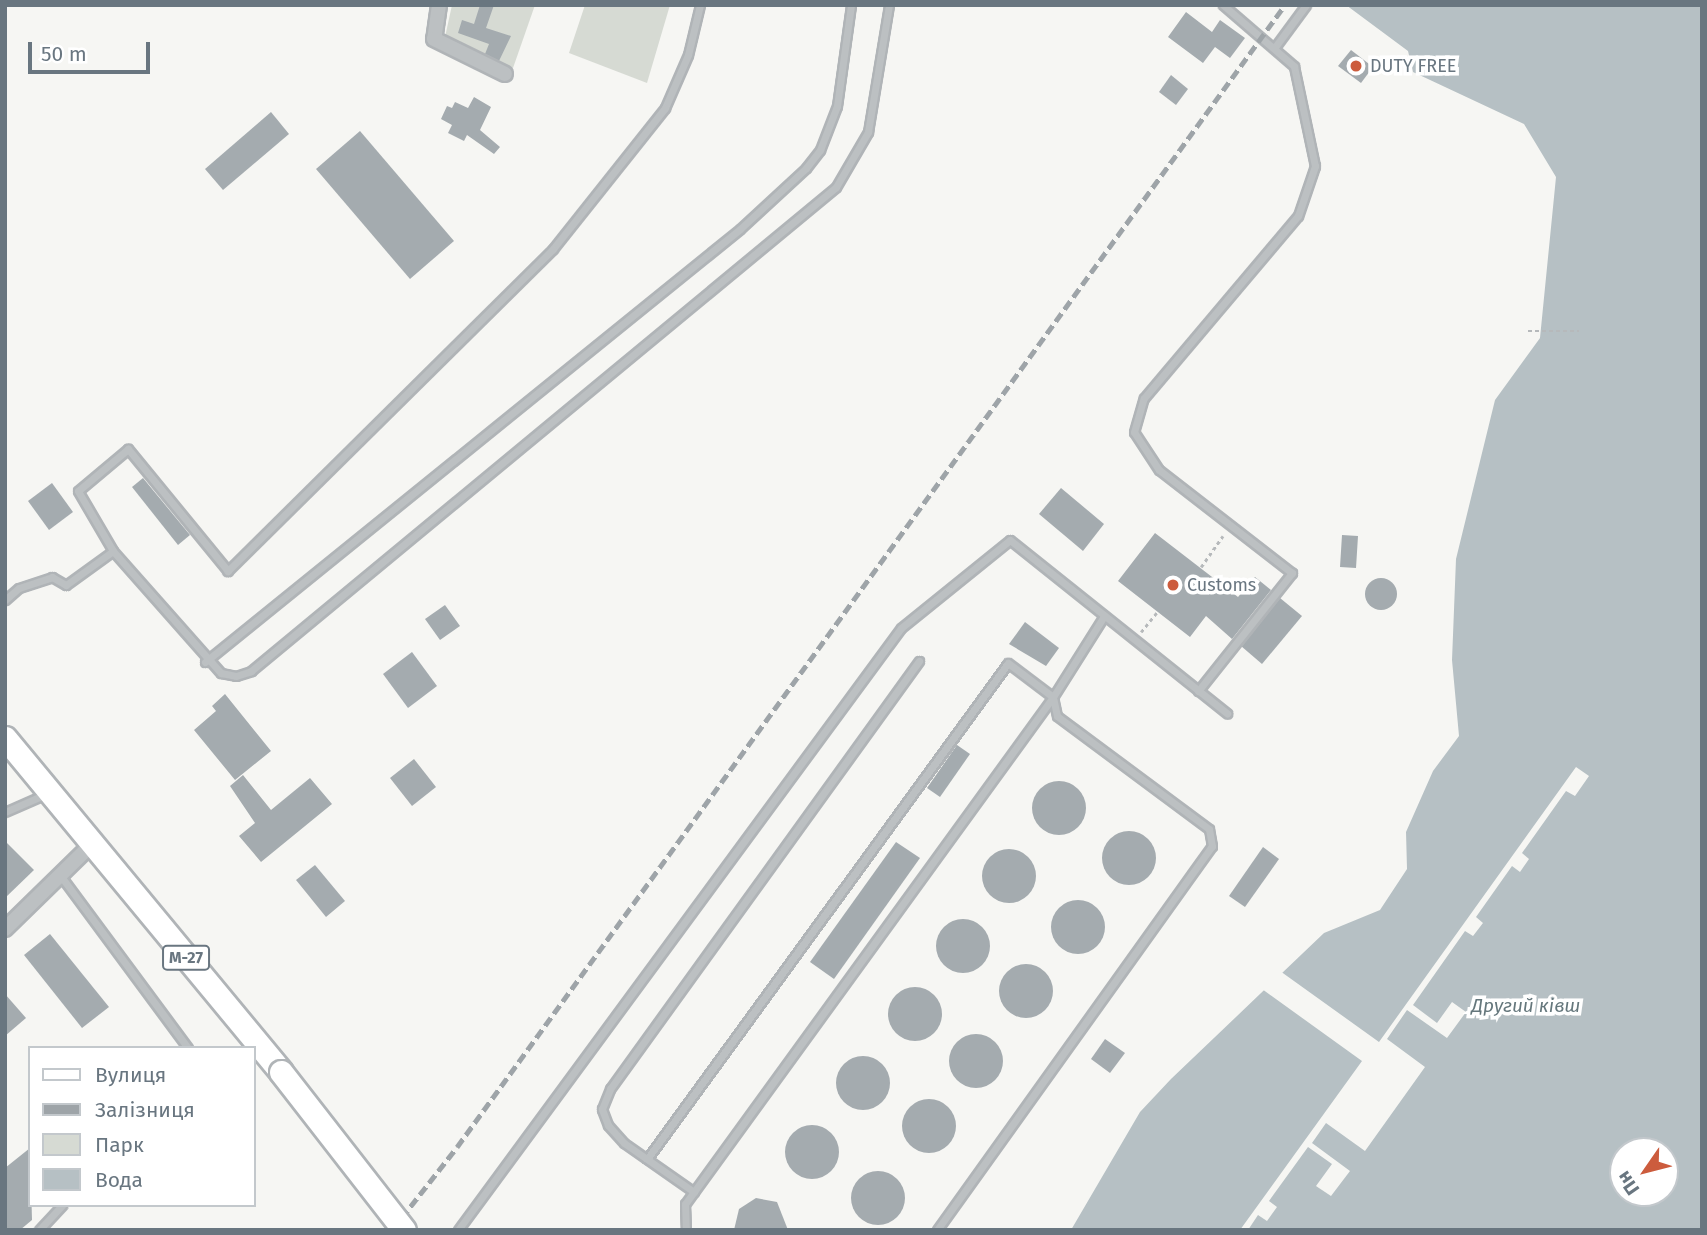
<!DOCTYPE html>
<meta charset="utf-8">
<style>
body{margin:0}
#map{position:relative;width:1707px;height:1235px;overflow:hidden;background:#f6f6f3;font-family:"Fira Sans",sans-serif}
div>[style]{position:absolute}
.green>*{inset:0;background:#d6dad3}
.water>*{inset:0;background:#b6c0c4}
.pier>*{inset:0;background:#f6f6f3}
.building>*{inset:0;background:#a4abaf}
.round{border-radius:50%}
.path>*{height:2.5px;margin-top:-1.25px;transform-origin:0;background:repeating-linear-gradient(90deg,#b6b9bb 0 3.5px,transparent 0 7px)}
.roads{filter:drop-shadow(2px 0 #b0b4b7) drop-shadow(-2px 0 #b0b4b7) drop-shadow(0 2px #b0b4b7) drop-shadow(0 -2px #b0b4b7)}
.lane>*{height:7px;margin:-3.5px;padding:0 3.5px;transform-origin:3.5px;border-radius:3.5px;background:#bcc0c2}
.street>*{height:14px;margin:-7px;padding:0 7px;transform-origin:7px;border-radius:7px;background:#bcc0c2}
.primary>*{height:23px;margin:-11.5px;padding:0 11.5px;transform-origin:11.5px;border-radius:11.5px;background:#fff}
.rail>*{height:5px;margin-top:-2.5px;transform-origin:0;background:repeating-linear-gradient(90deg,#9ea4a8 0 10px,transparent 0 15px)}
.bridges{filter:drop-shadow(2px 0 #b0b4b7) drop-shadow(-2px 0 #b0b4b7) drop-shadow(0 2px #b0b4b7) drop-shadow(0 -2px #b0b4b7)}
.primary-bridge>*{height:23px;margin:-11.5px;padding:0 11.5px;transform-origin:11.5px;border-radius:11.5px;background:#fff}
.dots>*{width:19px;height:19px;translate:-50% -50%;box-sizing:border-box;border:4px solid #fff;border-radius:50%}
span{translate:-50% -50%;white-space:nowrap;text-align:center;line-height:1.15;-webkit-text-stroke:7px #fff;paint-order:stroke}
.shield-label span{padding:2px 5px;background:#fff;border:2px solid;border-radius:5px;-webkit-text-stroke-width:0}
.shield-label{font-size:16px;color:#697680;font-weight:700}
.poi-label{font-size:18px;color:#697680}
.left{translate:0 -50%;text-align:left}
.water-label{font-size:19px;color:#65777c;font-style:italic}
.frame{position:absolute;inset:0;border:7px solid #697680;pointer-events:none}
.legend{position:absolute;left:28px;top:1046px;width:228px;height:161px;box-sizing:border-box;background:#fff;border:2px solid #c3c8cc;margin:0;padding:9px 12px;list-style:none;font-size:21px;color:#697680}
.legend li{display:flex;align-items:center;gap:14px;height:35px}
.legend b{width:35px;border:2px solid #c3c8cc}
.north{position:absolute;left:1609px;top:1137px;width:70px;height:70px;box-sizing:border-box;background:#fff;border:2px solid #c3c8cc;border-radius:50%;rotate:235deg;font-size:19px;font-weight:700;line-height:28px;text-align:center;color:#697680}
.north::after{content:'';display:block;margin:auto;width:24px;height:32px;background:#cc5c3d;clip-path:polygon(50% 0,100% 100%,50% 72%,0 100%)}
.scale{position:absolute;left:28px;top:42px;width:122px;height:32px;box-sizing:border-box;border:4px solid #697680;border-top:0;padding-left:9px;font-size:21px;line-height:24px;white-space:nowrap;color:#697680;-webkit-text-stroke:5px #fff;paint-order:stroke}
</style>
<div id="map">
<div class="green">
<div style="clip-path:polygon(452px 5px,535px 5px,513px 68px,445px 37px)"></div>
<div style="clip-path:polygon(585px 5px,670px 5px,647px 83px,569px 53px)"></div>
</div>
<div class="water">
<div style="clip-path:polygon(evenodd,1346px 5px,1702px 5px,1702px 1230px,1071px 1230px,1140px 1112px,1171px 1079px,1324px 933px,1380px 910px,1407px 869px,1406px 832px,1433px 771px,1459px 736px,1452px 660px,1456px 559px,1495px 400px,1540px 338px,1556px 177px,1524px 124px,1413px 72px,1408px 51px,1346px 5px,1623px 1151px,1665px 1151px,1665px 1193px,1623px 1193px,1623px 1151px)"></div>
</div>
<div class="pier">
<div style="clip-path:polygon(1576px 767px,1589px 776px,1575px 796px,1566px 791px,1522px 853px,1529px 859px,1520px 872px,1512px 866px,1476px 917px,1483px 923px,1473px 936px,1465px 931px,1413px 1005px,1437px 1023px,1452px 1002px,1466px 1012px,1447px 1038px,1407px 1010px,1387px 1039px,1425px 1067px,1365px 1151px,1326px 1123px,1312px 1143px,1350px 1171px,1331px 1196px,1316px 1186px,1332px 1164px,1308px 1147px,1269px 1201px,1277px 1207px,1267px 1221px,1258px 1215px,1248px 1230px,1240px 1230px,1362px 1061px,1262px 989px,1280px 971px,1379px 1042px)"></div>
</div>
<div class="building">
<div style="clip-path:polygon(480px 5px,494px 5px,486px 28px,511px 36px,499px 61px,485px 54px,489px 44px,458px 33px,462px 20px,474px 24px)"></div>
<div style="clip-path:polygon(1186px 12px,1212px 32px,1220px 20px,1245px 38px,1230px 58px,1215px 47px,1203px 63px,1168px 37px)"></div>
<div style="clip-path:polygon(1351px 50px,1373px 67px,1361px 83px,1338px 66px)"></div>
<div style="clip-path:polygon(1171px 75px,1188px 89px,1176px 105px,1159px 92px)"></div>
<div style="clip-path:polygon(474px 97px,491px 107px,480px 130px,500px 147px,494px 154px,467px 135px,464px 141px,448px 133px,452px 125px,441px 119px,447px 106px,452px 108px,455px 102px,468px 108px)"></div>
<div style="clip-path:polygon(271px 112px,289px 134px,223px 190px,205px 169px)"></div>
<div style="clip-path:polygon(360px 131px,454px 241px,410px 279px,316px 169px)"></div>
<div style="clip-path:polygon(143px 478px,190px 535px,178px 545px,132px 487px)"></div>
<div style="clip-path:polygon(52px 483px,73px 512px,49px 530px,28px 501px)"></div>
<div style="clip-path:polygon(1061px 488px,1104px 524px,1083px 551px,1039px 514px)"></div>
<div style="clip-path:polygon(1155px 533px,1238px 597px,1255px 577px,1271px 590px,1232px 639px,1206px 616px,1190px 637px,1118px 581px)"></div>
<div style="clip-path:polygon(1342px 535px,1358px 536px,1356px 568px,1340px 567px)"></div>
<div class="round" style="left:1365px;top:578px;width:32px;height:32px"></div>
<div style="clip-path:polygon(1280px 598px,1302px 616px,1262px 664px,1241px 646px)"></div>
<div style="clip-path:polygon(445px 605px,460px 626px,440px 640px,425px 619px)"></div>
<div style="clip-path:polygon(1025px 622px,1059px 648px,1046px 666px,1009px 644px)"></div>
<div style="clip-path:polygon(412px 652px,437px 686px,408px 708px,383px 674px)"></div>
<div style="clip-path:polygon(225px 694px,271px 751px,235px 780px,194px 730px,216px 711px,212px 706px)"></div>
<div style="clip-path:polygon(957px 745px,970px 754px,940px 797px,927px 788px)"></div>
<div style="clip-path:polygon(414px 759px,436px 787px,412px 806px,390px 778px)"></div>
<div style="clip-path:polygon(243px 775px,271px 810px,310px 778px,332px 804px,261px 862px,239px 836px,255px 823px,230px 786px)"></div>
<div class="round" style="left:1032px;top:781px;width:54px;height:54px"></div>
<div class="round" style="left:1102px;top:831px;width:54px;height:54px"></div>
<div style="clip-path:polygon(5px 841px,34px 870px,5px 898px)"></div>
<div style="clip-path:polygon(896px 842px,920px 858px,834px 979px,810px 962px)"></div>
<div style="clip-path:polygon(1263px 847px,1279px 859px,1245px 907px,1229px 896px)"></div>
<div class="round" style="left:982px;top:849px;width:54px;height:54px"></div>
<div style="clip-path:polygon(315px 865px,345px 901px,326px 917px,296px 880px)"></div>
<div class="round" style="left:1051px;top:900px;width:54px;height:54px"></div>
<div class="round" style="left:936px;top:919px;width:54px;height:54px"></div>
<div style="clip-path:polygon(50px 934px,109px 1007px,82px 1028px,24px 955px)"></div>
<div class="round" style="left:999px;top:964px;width:54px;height:54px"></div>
<div class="round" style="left:888px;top:987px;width:54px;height:54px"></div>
<div style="clip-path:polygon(5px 994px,26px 1018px,5px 1036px)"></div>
<div class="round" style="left:949px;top:1034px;width:54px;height:54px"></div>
<div style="clip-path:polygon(1105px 1039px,1125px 1053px,1110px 1073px,1091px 1059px)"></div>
<div class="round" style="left:836px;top:1056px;width:54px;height:54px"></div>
<div class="round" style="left:902px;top:1099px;width:54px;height:54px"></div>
<div class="round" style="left:785px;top:1125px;width:54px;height:54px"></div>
<div style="clip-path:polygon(30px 1148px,32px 1220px,20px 1230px,5px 1230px,5px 1168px)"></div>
<div class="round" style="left:851px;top:1171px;width:54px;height:54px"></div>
<div style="clip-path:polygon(756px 1198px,777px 1202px,788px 1230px,734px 1230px,739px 1209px)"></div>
</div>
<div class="path">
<div style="left:1528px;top:331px;width:51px"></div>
<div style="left:1201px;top:567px;width:38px;rotate:-55deg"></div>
<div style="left:1141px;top:632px;width:27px;rotate:-51deg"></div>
</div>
<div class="roads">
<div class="lane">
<div style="left:700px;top:5px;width:51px;rotate:103.5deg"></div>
<div style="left:688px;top:55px;width:58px;rotate:113.5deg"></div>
<div style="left:665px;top:108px;width:180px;rotate:128.5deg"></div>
<div style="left:553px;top:249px;width:458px;rotate:135.3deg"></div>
<div style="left:228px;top:571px;width:158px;rotate:-129.3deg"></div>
<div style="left:128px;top:449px;width:65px;rotate:140deg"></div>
<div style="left:78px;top:491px;width:69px;rotate:59.7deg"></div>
<div style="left:113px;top:551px;width:163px;rotate:48.5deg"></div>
<div style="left:221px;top:673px;width:15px;rotate:11deg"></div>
<div style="left:236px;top:676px;width:16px;rotate:-18deg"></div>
<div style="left:251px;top:671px;width:759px;rotate:-39.6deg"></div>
<div style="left:836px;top:187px;width:64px;rotate:-59.8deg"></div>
<div style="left:868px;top:132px;width:129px;rotate:-80.6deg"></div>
<div style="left:1275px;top:47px;width:52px;rotate:-53.6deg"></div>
<div style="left:5px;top:600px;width:18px;rotate:-41deg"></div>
<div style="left:19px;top:588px;width:35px;rotate:-18deg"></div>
<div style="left:52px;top:577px;width:16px;rotate:30deg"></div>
<div style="left:66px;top:585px;width:58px;rotate:-35.9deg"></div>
<div style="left:205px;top:662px;width:688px;rotate:-38.98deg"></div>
<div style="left:740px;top:229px;width:90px;rotate:-42.7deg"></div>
<div style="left:806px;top:168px;width:23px;rotate:-52deg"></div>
<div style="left:820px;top:150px;width:47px;rotate:-68.9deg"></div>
<div style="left:837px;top:106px;width:102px;rotate:-82.1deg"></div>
<div style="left:1198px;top:691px;width:151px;rotate:-51.5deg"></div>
<div style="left:1292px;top:573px;width:168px;rotate:-142.2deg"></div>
<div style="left:1159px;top:470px;width:45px;rotate:-123.3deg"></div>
<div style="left:1134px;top:432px;width:35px;rotate:-74deg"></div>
<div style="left:1144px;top:398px;width:238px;rotate:-49.8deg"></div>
<div style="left:1298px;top:216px;width:53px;rotate:-71.2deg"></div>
<div style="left:1315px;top:166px;width:102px;rotate:-101.9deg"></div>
<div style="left:1294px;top:66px;width:94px;rotate:-139.3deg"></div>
<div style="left:5px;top:812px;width:45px;rotate:-23.7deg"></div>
<div style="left:60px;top:875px;width:215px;rotate:53.5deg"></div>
<div style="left:647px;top:1159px;width:613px;rotate:-53.95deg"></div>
<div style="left:1008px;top:663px;width:56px;rotate:37.1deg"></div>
<div style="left:1053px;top:697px;width:626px;rotate:125.97deg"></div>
<div style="left:685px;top:1204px;width:26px;rotate:88deg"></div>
<div style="left:694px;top:1192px;width:85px;rotate:-145deg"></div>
<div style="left:624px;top:1143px;width:24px;rotate:-132deg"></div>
<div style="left:608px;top:1125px;width:17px;rotate:-111deg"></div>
<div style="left:602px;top:1109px;width:22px;rotate:-68deg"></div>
<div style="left:610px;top:1089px;width:528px;rotate:-54.17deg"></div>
<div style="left:39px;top:1230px;width:34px;rotate:-47deg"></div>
<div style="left:458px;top:1230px;width:747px;rotate:-53.65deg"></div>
<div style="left:901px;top:628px;width:140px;rotate:-38.9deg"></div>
<div style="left:1010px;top:540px;width:278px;rotate:38.6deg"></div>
<div style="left:937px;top:1230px;width:472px;rotate:-54.4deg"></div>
<div style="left:1212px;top:846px;width:17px;rotate:-100deg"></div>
<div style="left:1209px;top:829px;width:189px;rotate:-143.4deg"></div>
<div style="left:1057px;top:716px;width:19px;rotate:-102deg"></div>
<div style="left:1053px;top:697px;width:96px;rotate:-57.8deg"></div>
</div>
<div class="street">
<div style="left:439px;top:5px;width:34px;rotate:98deg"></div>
<div style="left:434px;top:39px;width:79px;rotate:26.2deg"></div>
<div style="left:5px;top:929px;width:122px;rotate:-44.3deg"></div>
</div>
<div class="primary">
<div style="left:5px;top:738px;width:433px;rotate:50.4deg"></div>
</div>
</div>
<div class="rail">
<div style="left:392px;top:1230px;width:105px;rotate:-51.9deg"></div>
<div style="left:457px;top:1147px;width:1411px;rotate:-54.06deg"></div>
</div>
<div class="bridges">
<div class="primary-bridge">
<div style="left:281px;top:1072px;width:200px;rotate:52.1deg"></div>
</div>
</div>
<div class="dots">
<div style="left:1356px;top:66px;background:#cc5c3d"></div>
<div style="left:1173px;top:585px;background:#cc5c3d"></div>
</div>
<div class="shield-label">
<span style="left:186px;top:958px">М-27</span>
</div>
<div class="poi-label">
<span class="left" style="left:1370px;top:66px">DUTY FREE</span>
<span class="left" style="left:1187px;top:585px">Customs</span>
</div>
<div class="water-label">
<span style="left:1526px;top:1006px">Другий ківш</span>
</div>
<div class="frame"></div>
<ul class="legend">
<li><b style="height:9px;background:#fff"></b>Вулиця</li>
<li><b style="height:9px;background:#9ea4a8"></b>Залізниця</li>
<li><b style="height:19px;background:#d6dad3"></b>Парк</li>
<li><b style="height:19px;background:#b6c0c4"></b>Вода</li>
</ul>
<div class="north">Пн</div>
<div class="scale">50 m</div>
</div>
